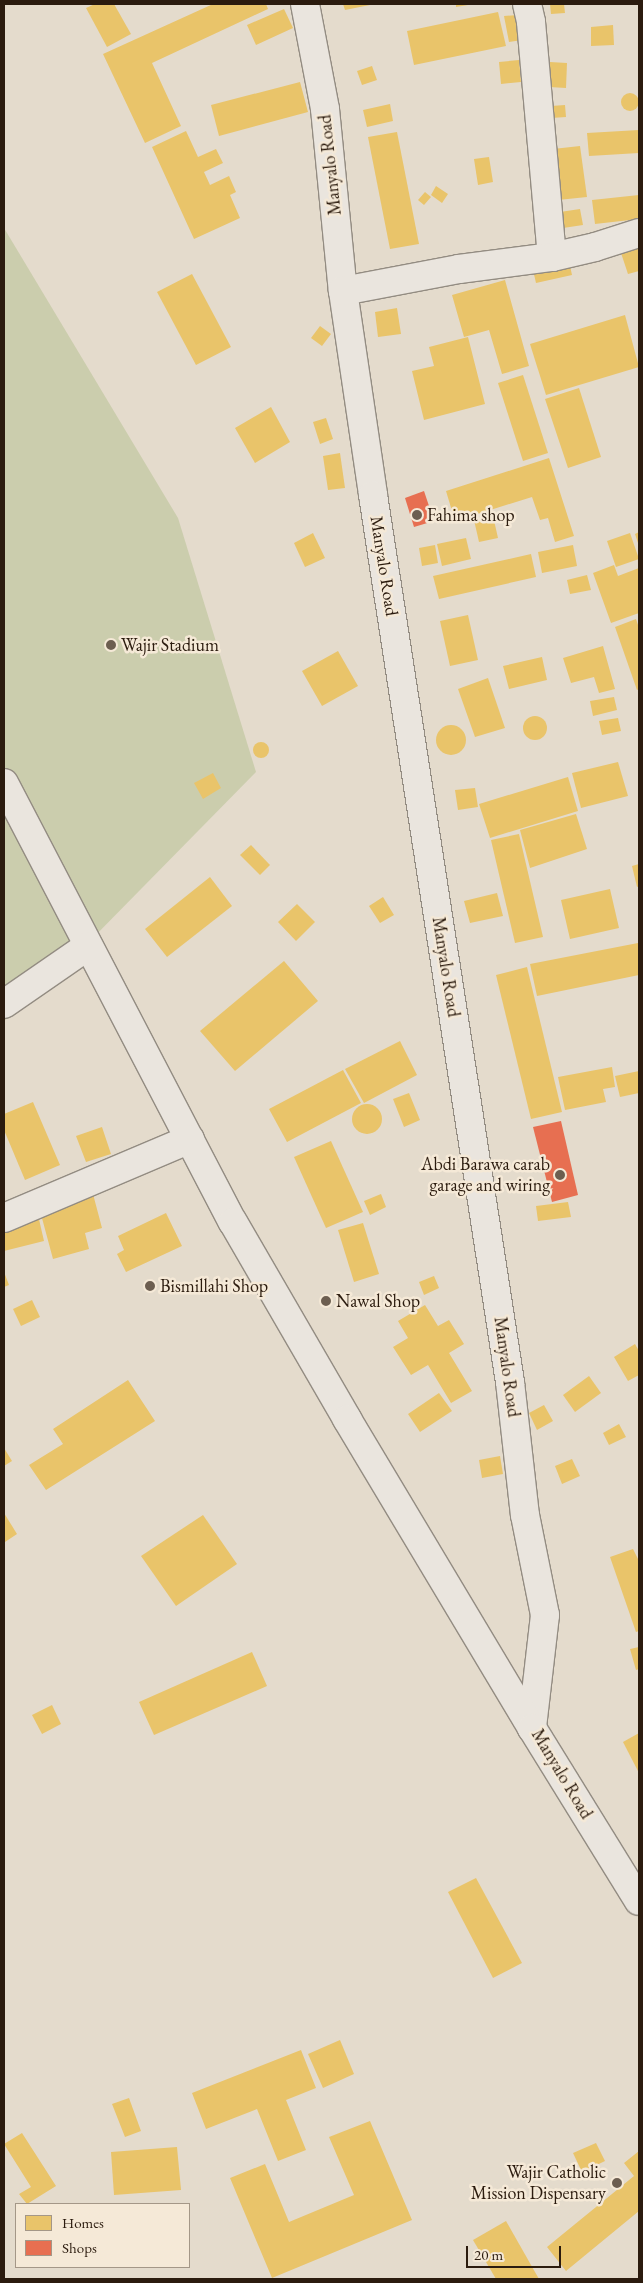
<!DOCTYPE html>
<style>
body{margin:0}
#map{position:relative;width:643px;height:2283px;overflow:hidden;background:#e4dbcc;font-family:"EB Garamond",serif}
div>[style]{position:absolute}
.green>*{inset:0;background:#cbcdad}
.homes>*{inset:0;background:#e9c46a}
.round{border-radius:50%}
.shops>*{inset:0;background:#e76f51}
.roads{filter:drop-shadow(1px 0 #938c82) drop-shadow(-1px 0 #938c82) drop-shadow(0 1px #938c82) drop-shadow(0 -1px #938c82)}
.minor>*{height:28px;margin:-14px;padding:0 14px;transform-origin:14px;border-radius:14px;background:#eae5de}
.dots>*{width:14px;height:14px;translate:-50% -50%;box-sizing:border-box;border:2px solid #f5e9d7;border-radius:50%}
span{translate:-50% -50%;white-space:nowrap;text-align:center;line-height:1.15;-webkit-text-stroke:5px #f5e9d7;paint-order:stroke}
.street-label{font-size:18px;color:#2b1b0e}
.poi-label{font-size:18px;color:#2b1b0e}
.left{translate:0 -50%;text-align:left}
.right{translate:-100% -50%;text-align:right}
.frame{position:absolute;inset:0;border:5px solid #2b1b0e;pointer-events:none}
.legend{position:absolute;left:15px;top:2203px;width:175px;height:65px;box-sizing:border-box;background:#f5e9d7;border:1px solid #a49787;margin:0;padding:6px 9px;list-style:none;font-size:15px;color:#2b1b0e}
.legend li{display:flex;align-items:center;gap:10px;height:25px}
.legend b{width:25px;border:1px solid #a49787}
.scale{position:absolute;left:466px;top:2246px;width:95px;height:22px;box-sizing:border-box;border:2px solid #2b1b0e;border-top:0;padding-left:6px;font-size:15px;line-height:18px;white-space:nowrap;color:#2b1b0e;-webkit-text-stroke:4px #f5e9d7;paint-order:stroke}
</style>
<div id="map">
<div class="green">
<div style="clip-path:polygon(4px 228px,178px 518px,256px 772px,29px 1003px,4px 1021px)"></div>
</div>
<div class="homes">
<div style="clip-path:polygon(95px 4px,114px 4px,131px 34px,107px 47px,86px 8px)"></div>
<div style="clip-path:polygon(213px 4px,266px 4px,268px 9px,152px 63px,181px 126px,145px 143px,103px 54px)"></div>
<div style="clip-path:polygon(343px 4px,370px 4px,370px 5px,345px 10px)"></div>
<div style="clip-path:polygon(456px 4px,468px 4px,468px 5px,456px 7px)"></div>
<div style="clip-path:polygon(550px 4px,564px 4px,565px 13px,551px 14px)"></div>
<div style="clip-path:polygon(284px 9px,293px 28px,256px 45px,247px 25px)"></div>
<div style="clip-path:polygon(498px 12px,506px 46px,414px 65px,407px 31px)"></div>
<div style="clip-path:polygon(518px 15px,522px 40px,509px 42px,504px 16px)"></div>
<div style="clip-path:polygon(613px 25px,614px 45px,591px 46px,591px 27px)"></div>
<div style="clip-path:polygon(519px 60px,521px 82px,501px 84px,499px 62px)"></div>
<div style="clip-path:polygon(550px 62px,567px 63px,566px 88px,549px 87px)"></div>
<div style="clip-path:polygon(372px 66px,377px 80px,362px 85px,357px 71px)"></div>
<div style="clip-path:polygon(300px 82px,308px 112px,219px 136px,211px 105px)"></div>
<div class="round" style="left:621px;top:93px;width:18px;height:18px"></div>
<div style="clip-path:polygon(390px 104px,393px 121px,367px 127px,363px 110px)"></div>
<div style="clip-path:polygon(565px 105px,566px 117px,551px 118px,551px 106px)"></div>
<div style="clip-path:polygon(639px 130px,639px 153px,589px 156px,587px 133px)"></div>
<div style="clip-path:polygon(186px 131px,198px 157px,216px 149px,223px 163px,204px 172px,210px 185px,229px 176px,236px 192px,230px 195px,240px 218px,194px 239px,152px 147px)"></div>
<div style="clip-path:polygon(397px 132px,419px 244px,390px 249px,368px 137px)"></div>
<div style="clip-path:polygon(580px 146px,587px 197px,558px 200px,553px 149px)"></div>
<div style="clip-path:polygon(489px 157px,493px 182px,478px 185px,474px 159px)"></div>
<div style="clip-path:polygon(436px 186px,448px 194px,442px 203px,431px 195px)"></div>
<div style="clip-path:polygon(425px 192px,431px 197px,424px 205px,418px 200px)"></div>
<div style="clip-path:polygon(639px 195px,639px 219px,595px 224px,592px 200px)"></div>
<div style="clip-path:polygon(580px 209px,583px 225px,563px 228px,560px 212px)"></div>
<div style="clip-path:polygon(639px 241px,639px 271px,628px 274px,619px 247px)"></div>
<div style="clip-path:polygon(569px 261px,572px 275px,536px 283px,533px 270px)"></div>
<div style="clip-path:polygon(192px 274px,231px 347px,196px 365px,157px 292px)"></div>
<div style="clip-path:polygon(505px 280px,529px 366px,502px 374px,489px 330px,464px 337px,452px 295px)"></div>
<div style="clip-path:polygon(397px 308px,401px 334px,378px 337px,375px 312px)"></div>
<div style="clip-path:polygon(625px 315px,639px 367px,546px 395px,530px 344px)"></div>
<div style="clip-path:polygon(320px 326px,331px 334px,322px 346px,311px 338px)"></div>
<div style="clip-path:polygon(468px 337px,485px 404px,424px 420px,412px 371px,434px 366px,429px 347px)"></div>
<div style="clip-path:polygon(523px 375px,548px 453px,523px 461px,498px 383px)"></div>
<div style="clip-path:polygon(579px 388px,601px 457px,568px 468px,545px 399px)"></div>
<div style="clip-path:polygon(271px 407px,290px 442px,255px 463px,235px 428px)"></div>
<div style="clip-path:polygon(326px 418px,333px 439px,320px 444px,313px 422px)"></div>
<div style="clip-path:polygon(340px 453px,345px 488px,328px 490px,323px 456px)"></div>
<div style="clip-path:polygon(549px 458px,574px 536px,555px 542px,548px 518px,540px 520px,532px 497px,455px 521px,446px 491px)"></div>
<div style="clip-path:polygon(493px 516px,498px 538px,479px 542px,474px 520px)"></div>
<div style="clip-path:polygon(639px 532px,639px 546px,635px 534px)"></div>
<div style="clip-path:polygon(313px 533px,325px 558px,305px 567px,294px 543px)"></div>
<div style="clip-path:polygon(630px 533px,639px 559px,616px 567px,607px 541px)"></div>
<div style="clip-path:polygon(466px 538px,471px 559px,442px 566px,437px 544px)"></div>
<div style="clip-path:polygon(435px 545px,438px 563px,422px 566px,419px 548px)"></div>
<div style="clip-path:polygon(573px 545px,577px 566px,542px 573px,538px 552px)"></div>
<div style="clip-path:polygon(531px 554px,536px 577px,439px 599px,433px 576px)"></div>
<div style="clip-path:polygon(614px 565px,618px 576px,639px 568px,639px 613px,611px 623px,593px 573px)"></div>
<div style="clip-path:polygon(587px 575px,591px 590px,570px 594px,567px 580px)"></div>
<div style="clip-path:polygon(468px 615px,478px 660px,450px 666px,440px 621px)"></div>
<div style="clip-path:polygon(636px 619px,639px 628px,639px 689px,637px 690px,615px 627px)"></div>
<div style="clip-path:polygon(603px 646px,615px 689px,599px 693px,594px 677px,571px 683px,563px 658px)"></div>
<div style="clip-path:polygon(338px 651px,358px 686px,322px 706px,302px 671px)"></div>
<div style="clip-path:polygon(542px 657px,547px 680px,509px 689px,503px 666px)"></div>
<div style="clip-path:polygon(488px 678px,505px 728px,475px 737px,458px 689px)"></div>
<div style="clip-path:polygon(614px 697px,617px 710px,593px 716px,590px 701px)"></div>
<div class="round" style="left:523px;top:716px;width:24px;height:24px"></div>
<div style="clip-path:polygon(618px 718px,621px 731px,602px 735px,599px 721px)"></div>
<div class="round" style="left:436px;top:725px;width:30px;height:30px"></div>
<div class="round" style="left:253px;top:742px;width:16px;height:16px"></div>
<div style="clip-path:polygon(618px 762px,628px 796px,581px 808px,572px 773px)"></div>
<div style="clip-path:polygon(213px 773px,221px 788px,203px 799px,194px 783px)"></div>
<div style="clip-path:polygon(568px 777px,578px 811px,490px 838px,479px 804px)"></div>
<div style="clip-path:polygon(475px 788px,478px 807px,458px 810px,455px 790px)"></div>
<div style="clip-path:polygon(576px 814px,587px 849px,530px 868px,520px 830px)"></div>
<div style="clip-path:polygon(519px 834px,543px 937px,515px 943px,491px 840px)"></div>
<div style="clip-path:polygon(251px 845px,270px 865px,260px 875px,240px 855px)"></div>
<div style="clip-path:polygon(639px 864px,639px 886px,637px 887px,632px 866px)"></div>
<div style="clip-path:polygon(210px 877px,232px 906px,167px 957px,145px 929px)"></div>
<div style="clip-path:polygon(610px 889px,619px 928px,570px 939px,561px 900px)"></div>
<div style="clip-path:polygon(497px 893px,503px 916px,470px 923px,464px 901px)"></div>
<div style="clip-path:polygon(383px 897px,394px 915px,380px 923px,369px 906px)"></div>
<div style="clip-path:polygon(297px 904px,315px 922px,296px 941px,278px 922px)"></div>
<div style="clip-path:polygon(638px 943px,639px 975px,537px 996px,530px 964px)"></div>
<div style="clip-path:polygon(284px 961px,318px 1001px,235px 1071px,200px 1031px)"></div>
<div style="clip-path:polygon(527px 967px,562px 1112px,531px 1119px,496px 975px)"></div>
<div style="clip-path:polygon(400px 1041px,417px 1075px,364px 1103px,345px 1069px)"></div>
<div style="clip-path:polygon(612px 1067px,615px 1087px,603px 1089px,606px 1102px,565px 1110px,558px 1077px)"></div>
<div style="clip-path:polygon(343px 1070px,361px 1103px,287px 1142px,269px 1109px)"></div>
<div style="clip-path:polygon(639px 1071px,639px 1093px,620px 1097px,615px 1076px)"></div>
<div style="clip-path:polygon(409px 1093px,420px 1120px,404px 1127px,393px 1099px)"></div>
<div style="clip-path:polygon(33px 1102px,60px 1165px,25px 1180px,4px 1130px,4px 1114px)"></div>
<div class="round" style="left:352px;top:1104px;width:30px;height:30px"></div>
<div style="clip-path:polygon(102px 1127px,111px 1154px,86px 1162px,76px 1136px)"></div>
<div style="clip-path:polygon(331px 1141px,363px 1212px,326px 1228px,294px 1157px)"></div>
<div style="clip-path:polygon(93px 1194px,102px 1228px,85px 1233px,89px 1249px,53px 1259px,39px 1207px)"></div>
<div style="clip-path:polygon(381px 1194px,386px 1207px,370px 1215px,364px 1201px)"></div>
<div style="clip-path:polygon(568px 1202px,571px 1217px,538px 1221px,536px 1206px)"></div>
<div style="clip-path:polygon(166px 1213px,182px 1246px,126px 1272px,117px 1254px,124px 1250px,118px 1236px)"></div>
<div style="clip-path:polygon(38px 1215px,44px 1241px,4px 1251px,4px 1224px)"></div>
<div style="clip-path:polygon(363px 1223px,379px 1274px,354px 1282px,338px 1230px)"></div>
<div style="clip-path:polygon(4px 1272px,9px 1285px,4px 1287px)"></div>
<div style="clip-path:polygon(434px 1276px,439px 1288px,424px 1295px,419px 1282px)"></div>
<div style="clip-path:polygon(32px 1300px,40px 1317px,21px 1326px,13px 1309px)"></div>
<div style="clip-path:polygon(425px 1305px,438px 1326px,449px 1320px,464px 1344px,449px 1353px,472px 1391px,451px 1403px,428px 1365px,411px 1375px,393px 1347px,408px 1338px,398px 1321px)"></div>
<div style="clip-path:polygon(635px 1344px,639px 1351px,639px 1375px,628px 1381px,614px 1357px)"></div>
<div style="clip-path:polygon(589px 1376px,601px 1393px,575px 1412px,563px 1395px)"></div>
<div style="clip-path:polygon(128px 1380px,155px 1421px,46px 1490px,29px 1465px,63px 1444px,53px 1429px)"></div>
<div style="clip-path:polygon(439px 1393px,452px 1411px,420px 1432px,408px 1414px)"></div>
<div style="clip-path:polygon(544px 1405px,553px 1421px,537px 1430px,529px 1413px)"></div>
<div style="clip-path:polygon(619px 1424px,626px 1437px,609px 1445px,603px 1433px)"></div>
<div style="clip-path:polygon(4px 1448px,12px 1461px,4px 1466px)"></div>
<div style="clip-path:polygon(500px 1456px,503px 1474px,482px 1478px,479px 1460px)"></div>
<div style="clip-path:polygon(572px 1459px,580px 1476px,562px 1484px,555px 1466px)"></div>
<div style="clip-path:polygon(4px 1513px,17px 1534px,5px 1542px,4px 1540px)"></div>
<div style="clip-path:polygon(203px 1515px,237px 1564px,176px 1606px,141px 1556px)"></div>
<div style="clip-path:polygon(633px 1549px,639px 1561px,639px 1631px,636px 1632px,610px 1557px)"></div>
<div style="clip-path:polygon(639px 1647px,639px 1669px,636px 1670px,630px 1649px)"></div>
<div style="clip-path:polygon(252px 1652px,267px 1686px,154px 1735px,139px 1702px)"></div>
<div style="clip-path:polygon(52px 1705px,61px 1724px,42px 1734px,32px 1715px)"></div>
<div style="clip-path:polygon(639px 1733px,639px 1773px,623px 1742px)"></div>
<div style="clip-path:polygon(476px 1878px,522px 1963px,493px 1978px,448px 1892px)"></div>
<div style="clip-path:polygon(340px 2040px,354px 2074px,323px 2088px,308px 2054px)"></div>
<div style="clip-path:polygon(301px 2050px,316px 2088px,286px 2100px,306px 2150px,278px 2161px,257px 2109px,206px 2129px,192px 2093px)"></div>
<div style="clip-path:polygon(129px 2098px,141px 2131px,125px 2137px,112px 2104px)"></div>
<div style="clip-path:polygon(370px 2121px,412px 2220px,272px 2278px,230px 2178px,265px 2164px,289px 2222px,354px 2195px,329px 2137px)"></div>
<div style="clip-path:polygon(22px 2133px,56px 2186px,27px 2204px,19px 2194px,31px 2187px,4px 2144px)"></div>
<div style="clip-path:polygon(596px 2143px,605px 2161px,582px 2172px,573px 2153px)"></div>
<div style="clip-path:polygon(177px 2147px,181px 2190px,114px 2195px,111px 2152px)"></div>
<div style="clip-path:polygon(639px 2151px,639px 2211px,566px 2271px,547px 2247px,634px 2176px,624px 2163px)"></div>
<div style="clip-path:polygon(506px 2221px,539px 2279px,496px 2279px,473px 2240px)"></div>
</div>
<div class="shops">
<div style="clip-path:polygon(424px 491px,434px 521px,414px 527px,405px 498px)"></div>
<div style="clip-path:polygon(561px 1121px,578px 1195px,552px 1202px,533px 1127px)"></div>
</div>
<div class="roads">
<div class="minor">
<div style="left:305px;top:4px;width:107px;rotate:79.2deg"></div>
<div style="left:325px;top:109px;width:183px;rotate:84.4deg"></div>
<div style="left:343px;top:291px;width:206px;rotate:81.6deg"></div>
<div style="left:373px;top:495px;width:898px;rotate:81.22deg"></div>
<div style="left:510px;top:1382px;width:134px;rotate:83.6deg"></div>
<div style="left:525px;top:1515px;width:102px;rotate:78.7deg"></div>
<div style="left:545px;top:1615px;width:114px;rotate:96.6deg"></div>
<div style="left:527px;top:4px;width:18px;rotate:77deg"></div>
<div style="left:531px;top:22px;width:236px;rotate:84.9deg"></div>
<div style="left:343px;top:291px;width:118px;rotate:-10.7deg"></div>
<div style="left:459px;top:269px;width:94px;rotate:-7.4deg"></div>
<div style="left:552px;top:257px;width:44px;rotate:-13.1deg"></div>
<div style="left:595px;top:247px;width:46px;rotate:-17.7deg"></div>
<div style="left:4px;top:783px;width:495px;rotate:62.5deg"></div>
<div style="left:233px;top:1222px;width:228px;rotate:59.9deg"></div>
<div style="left:347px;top:1419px;width:360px;rotate:59.1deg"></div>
<div style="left:532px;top:1728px;width:203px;rotate:58.3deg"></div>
<div style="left:4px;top:1004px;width:102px;rotate:-34.6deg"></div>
<div style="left:4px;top:1218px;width:202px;rotate:-23deg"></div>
</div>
</div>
<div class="dots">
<div style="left:417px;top:515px;background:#6c5e50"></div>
<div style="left:111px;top:645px;background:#6c5e50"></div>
<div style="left:560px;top:1175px;background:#6c5e50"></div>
<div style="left:150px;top:1286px;background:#6c5e50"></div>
<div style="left:326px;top:1301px;background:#6c5e50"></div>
<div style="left:617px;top:2183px;background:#6c5e50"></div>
</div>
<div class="street-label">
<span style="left:330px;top:165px;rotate:-96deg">Manyalo Road</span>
<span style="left:384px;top:566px;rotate:81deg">Manyalo Road</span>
<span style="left:446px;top:967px;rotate:81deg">Manyalo Road</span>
<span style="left:507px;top:1367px;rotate:82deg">Manyalo Road</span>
<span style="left:562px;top:1774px;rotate:59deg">Manyalo Road</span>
</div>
<div class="poi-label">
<span class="left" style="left:427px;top:515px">Fahima shop</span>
<span class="left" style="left:121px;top:645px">Wajir Stadium</span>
<span class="right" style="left:550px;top:1175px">Abdi Barawa carab<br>garage and wiring</span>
<span class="left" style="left:160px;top:1286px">Bismillahi Shop</span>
<span class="left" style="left:336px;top:1301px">Nawal Shop</span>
<span class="right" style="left:606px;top:2183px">Wajir Catholic<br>Mission Dispensary</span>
</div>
<div class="frame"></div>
<ul class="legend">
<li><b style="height:14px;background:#e9c46a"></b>Homes</li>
<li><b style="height:14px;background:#e76f51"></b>Shops</li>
</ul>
<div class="scale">20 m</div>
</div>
